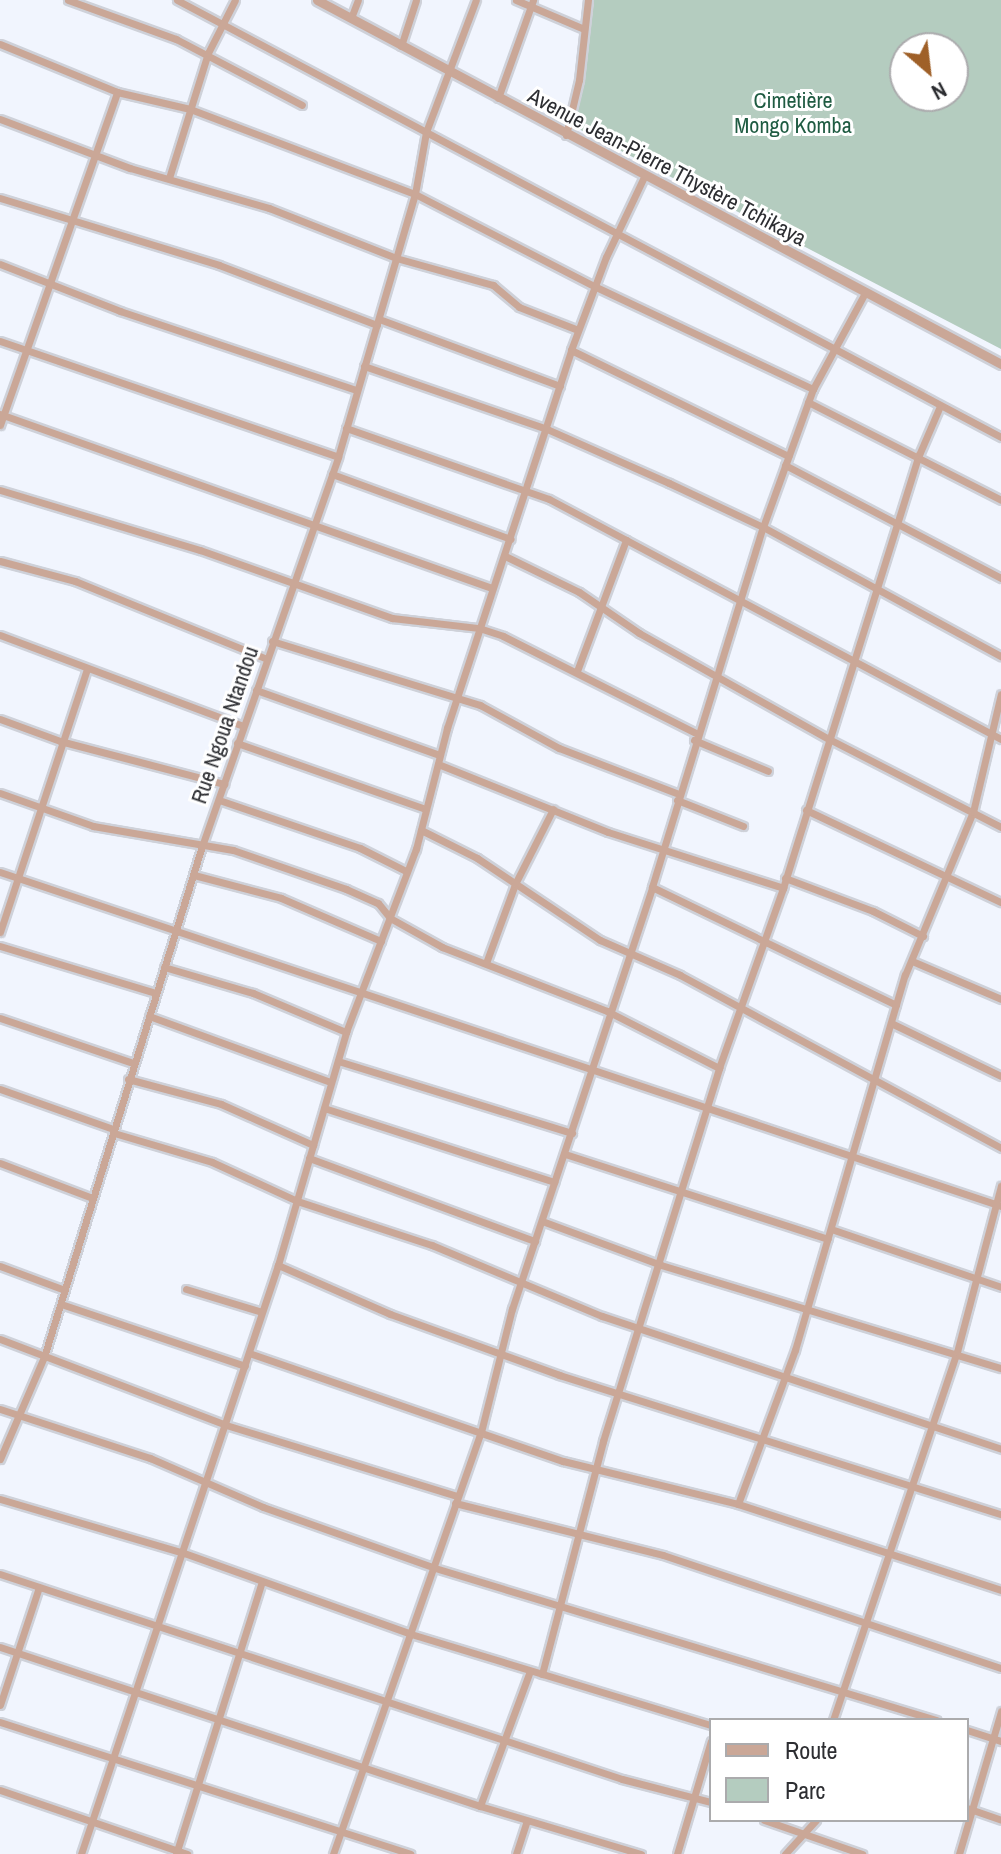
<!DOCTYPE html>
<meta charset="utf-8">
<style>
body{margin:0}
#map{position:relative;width:1001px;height:1854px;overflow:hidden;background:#f1f5fe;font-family:"Archivo Narrow",sans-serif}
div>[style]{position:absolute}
.green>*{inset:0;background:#b4ccbf}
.roads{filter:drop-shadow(2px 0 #ced1d9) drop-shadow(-2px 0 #ced1d9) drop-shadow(0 2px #ced1d9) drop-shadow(0 -2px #ced1d9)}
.minor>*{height:7px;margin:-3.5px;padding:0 3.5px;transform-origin:3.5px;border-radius:3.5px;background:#caa797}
.tertiary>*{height:9px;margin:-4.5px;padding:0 4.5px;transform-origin:4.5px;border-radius:4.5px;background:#caa797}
span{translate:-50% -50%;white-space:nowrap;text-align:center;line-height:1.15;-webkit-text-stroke:6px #fff;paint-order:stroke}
.park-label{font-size:22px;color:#1f5b42}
.street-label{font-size:22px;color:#2d2e32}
.legend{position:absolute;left:709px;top:1718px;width:260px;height:104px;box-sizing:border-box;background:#fff;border:2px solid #ababad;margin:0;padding:10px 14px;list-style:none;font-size:24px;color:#2d2e32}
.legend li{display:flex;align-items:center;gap:16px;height:40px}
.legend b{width:40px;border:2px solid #ababad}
.north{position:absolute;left:889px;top:32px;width:80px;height:80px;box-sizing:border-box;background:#fff;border:2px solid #ababad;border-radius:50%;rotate:152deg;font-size:22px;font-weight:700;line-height:32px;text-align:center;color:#2d2e32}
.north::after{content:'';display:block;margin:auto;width:28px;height:36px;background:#9f6028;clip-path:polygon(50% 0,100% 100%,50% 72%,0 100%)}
</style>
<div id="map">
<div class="green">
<div style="clip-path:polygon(evenodd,594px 0,1001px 0,1001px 349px,575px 127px,594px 0,905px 48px,953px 48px,953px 96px,905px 96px,905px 48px)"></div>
</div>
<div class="roads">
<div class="minor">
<div style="left:68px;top:0;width:115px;rotate:19.9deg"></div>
<div style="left:176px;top:39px;width:142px;rotate:27.6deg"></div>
<div style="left:177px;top:0;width:933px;rotate:27.94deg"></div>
<div style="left:516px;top:0;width:74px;rotate:23.1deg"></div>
<div style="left:351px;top:18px;width:19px;rotate:-69deg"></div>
<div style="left:0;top:44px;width:126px;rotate:22.3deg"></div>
<div style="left:117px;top:92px;width:75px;rotate:13.1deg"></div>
<div style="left:190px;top:109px;width:241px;rotate:20.7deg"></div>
<div style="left:415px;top:194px;width:203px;rotate:27.2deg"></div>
<div style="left:596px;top:287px;width:240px;rotate:25.2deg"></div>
<div style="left:401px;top:46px;width:48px;rotate:-71.9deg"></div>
<div style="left:498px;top:98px;width:104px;rotate:-70.3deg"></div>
<div style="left:0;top:119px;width:139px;rotate:20.7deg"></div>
<div style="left:130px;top:168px;width:145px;rotate:16.1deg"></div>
<div style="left:269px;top:208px;width:136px;rotate:21.5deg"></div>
<div style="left:396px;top:258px;width:101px;rotate:15.6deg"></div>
<div style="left:493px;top:285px;width:34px;rotate:40deg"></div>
<div style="left:519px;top:307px;width:63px;rotate:21.3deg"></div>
<div style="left:566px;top:135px;width:57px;rotate:-76.7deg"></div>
<div style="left:579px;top:80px;width:81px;rotate:-83.6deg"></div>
<div style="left:169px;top:178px;width:131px;rotate:-72.7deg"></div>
<div style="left:208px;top:53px;width:59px;rotate:-63deg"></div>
<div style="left:0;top:198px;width:229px;rotate:17deg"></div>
<div style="left:219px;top:265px;width:169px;rotate:20.8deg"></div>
<div style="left:0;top:264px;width:129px;rotate:21.4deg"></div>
<div style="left:120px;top:311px;width:249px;rotate:18.5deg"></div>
<div style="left:379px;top:319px;width:193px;rotate:20.3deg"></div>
<div style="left:0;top:341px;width:357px;rotate:18.9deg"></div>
<div style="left:571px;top:350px;width:242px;rotate:26deg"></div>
<div style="left:364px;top:366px;width:194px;rotate:19deg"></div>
<div style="left:547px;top:429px;width:133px;rotate:23.9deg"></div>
<div style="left:669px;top:483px;width:104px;rotate:25.1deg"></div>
<div style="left:763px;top:527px;width:271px;rotate:28.5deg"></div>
<div style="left:808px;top:402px;width:216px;rotate:26.9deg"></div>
<div style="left:0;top:414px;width:522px;rotate:19.48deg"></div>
<div style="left:0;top:425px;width:353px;rotate:-70.6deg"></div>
<div style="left:346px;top:428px;width:215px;rotate:19.3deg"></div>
<div style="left:549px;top:499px;width:512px;rotate:27.97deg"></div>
<div style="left:785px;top:465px;width:244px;rotate:27.6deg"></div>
<div style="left:332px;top:474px;width:190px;rotate:20deg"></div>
<div style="left:0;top:490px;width:209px;rotate:16.7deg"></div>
<div style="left:200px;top:550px;width:204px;rotate:19.5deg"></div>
<div style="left:392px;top:618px;width:88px;rotate:6.6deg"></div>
<div style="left:479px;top:628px;width:25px;rotate:18deg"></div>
<div style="left:503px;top:636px;width:216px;rotate:26.7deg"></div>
<div style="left:505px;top:556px;width:82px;rotate:25.9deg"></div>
<div style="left:579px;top:592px;width:73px;rotate:34.3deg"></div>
<div style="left:639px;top:633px;width:218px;rotate:29.2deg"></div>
<div style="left:829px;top:739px;width:193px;rotate:27.1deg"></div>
<div style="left:0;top:561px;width:78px;rotate:14.9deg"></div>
<div style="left:75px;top:581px;width:205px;rotate:22.1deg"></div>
<div style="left:0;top:635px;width:259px;rotate:20.5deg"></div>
<div style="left:272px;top:641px;width:218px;rotate:17.1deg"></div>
<div style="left:480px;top:705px;width:90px;rotate:28.6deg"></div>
<div style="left:559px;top:748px;width:129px;rotate:21deg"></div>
<div style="left:577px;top:671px;width:140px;rotate:-69.5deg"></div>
<div style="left:256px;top:690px;width:195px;rotate:19.5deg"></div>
<div style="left:0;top:719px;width:64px;rotate:20.1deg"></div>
<div style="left:60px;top:741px;width:170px;rotate:14.7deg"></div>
<div style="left:694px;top:740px;width:80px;rotate:22.7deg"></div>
<div style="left:237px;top:743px;width:199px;rotate:19.3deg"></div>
<div style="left:438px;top:764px;width:183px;rotate:21.8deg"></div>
<div style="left:608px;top:832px;width:184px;rotate:17.7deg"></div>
<div style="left:0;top:793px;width:99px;rotate:19.5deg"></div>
<div style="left:93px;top:826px;width:142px;rotate:9.7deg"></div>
<div style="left:233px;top:850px;width:120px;rotate:19deg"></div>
<div style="left:346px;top:889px;width:35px;rotate:24deg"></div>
<div style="left:378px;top:903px;width:19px;rotate:51deg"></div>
<div style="left:390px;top:918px;width:60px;rotate:29.1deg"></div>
<div style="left:442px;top:947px;width:177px;rotate:21.2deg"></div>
<div style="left:607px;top:1011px;width:126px;rotate:27deg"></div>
<div style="left:219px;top:800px;width:149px;rotate:18.8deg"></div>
<div style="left:360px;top:848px;width:51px;rotate:26.6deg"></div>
<div style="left:677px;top:800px;width:71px;rotate:21.5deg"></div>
<div style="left:806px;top:810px;width:216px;rotate:25.3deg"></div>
<div style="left:421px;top:830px;width:63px;rotate:26.6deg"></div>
<div style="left:477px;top:858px;width:148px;rotate:33.7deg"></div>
<div style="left:600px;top:940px;width:87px;rotate:23.6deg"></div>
<div style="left:680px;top:975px;width:365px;rotate:28.3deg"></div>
<div style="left:0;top:872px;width:1055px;rotate:18.45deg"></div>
<div style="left:194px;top:875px;width:90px;rotate:14.8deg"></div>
<div style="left:281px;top:898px;width:109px;rotate:23.3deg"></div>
<div style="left:785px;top:878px;width:94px;rotate:20.6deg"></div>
<div style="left:873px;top:911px;width:56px;rotate:26.6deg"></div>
<div style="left:652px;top:887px;width:271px;rotate:25.8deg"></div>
<div style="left:0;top:932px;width:277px;rotate:-71.7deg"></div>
<div style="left:0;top:946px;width:163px;rotate:16.8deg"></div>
<div style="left:912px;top:961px;width:97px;rotate:23.1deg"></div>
<div style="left:486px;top:963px;width:84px;rotate:-69.8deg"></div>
<div style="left:515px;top:884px;width:84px;rotate:-63.1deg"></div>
<div style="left:164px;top:967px;width:93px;rotate:16.3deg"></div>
<div style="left:253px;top:993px;width:101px;rotate:22.8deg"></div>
<div style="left:149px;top:1016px;width:193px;rotate:20deg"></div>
<div style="left:0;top:1018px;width:140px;rotate:18.7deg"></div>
<div style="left:893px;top:1024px;width:120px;rotate:25.7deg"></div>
<div style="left:338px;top:1061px;width:245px;rotate:17.1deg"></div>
<div style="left:128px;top:1079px;width:96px;rotate:15deg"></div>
<div style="left:221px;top:1104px;width:101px;rotate:24deg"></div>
<div style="left:0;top:1089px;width:120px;rotate:19.5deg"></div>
<div style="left:324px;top:1108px;width:242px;rotate:17.8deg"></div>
<div style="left:114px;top:1133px;width:102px;rotate:16.5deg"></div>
<div style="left:212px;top:1162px;width:94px;rotate:24.6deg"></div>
<div style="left:297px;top:1201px;width:142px;rotate:18.1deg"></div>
<div style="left:432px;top:1245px;width:184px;rotate:22.7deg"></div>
<div style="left:602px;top:1316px;width:421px;rotate:18.4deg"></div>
<div style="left:565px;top:1154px;width:276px;rotate:17.9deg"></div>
<div style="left:309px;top:1158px;width:241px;rotate:20.2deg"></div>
<div style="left:0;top:1163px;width:96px;rotate:20.7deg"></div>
<div style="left:542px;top:1221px;width:127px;rotate:20.3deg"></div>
<div style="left:661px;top:1265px;width:355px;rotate:16.9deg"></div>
<div style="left:831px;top:1229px;width:180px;rotate:18.8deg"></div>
<div style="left:278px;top:1265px;width:122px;rotate:23.6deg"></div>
<div style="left:390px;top:1314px;width:180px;rotate:19.8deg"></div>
<div style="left:559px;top:1375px;width:463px;rotate:17.5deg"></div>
<div style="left:0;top:1266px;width:69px;rotate:20.3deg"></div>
<div style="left:186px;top:1289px;width:79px;rotate:16.8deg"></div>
<div style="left:61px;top:1304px;width:194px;rotate:18.6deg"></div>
<div style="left:0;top:1339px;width:242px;rotate:20.8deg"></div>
<div style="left:226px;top:1425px;width:242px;rotate:17.1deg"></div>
<div style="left:249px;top:1353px;width:332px;rotate:19deg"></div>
<div style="left:563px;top:1461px;width:180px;rotate:13.8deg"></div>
<div style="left:738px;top:1504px;width:277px;rotate:18.1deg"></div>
<div style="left:0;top:1409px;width:158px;rotate:18.1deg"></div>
<div style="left:150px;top:1458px;width:123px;rotate:23.4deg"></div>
<div style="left:263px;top:1507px;width:182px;rotate:19.5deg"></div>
<div style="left:435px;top:1568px;width:524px;rotate:16.88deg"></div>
<div style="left:0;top:1459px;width:111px;rotate:-66.7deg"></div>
<div style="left:44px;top:1357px;width:535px;rotate:-72.82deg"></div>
<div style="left:202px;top:846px;width:412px;rotate:-70.7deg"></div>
<div style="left:338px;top:457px;width:274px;rotate:-73.7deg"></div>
<div style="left:415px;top:194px;width:63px;rotate:-79.9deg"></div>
<div style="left:426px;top:132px;width:141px;rotate:-69.3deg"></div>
<div style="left:0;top:1499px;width:192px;rotate:16.4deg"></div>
<div style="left:184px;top:1553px;width:241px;rotate:19.6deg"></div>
<div style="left:411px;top:1634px;width:313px;rotate:16.9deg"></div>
<div style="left:455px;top:1503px;width:214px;rotate:14deg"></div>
<div style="left:663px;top:1555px;width:356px;rotate:18.5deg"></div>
<div style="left:738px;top:1504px;width:164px;rotate:-69.7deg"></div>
<div style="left:795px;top:1350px;width:391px;rotate:-73.7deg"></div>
<div style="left:905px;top:975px;width:177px;rotate:-67.4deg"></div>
<div style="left:973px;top:812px;width:121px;rotate:-76.7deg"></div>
<div style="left:0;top:1574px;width:655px;rotate:18.24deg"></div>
<div style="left:622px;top:1779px;width:92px;rotate:14.5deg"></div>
<div style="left:0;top:1647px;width:506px;rotate:18.33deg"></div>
<div style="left:480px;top:1806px;width:168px;rotate:16.6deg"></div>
<div style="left:542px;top:1674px;width:241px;rotate:-75.3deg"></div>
<div style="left:603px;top:1441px;width:391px;rotate:-72.7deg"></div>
<div style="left:719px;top:1068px;width:191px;rotate:-70.4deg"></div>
<div style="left:783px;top:888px;width:454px;rotate:-72.6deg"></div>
<div style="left:919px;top:455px;width:53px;rotate:-66.8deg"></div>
<div style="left:0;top:1705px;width:124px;rotate:-71.7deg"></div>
<div style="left:833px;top:1720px;width:388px;rotate:-71.4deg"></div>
<div style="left:957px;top:1352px;width:172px;rotate:-75.2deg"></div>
<div style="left:0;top:1722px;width:431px;rotate:17.8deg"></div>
<div style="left:967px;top:1730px;width:36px;rotate:18deg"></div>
<div style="left:0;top:1790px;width:198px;rotate:18.9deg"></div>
<div style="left:480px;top:1806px;width:144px;rotate:-69.7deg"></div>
<div style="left:967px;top:1808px;width:36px;rotate:19deg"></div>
<div style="left:764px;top:1820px;width:104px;rotate:19.1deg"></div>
<div style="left:81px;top:1854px;width:621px;rotate:-71.51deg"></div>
<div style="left:278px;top:1265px;width:243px;rotate:-73.7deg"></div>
<div style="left:346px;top:1032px;width:196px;rotate:-69.1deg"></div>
<div style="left:416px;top:849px;width:125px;rotate:-75.6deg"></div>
<div style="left:447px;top:728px;width:398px;rotate:-71.8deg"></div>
<div style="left:571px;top:350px;width:99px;rotate:-69.4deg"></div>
<div style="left:606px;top:257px;width:89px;rotate:-64.6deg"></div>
<div style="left:176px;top:1854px;width:285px;rotate:-72.5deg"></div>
<div style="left:333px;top:1854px;width:447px;rotate:-70.7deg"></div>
<div style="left:481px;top:1432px;width:127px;rotate:-75.9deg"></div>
<div style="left:512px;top:1309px;width:445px;rotate:-71.6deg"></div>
<div style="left:652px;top:887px;width:377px;rotate:-72.9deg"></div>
<div style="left:763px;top:527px;width:147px;rotate:-70.1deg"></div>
<div style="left:813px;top:389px;width:111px;rotate:-61.6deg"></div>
<div style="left:516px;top:1854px;width:35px;rotate:-72deg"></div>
<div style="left:677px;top:1854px;width:118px;rotate:-73.3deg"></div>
<div style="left:785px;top:1854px;width:46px;rotate:-47.6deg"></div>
<div style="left:959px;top:1854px;width:149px;rotate:-73.6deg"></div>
</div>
<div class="tertiary">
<div style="left:317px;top:0;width:775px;rotate:28.02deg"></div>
</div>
</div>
<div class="park-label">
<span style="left:793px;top:113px">Cimetière<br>Mongo Komba</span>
</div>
<div class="street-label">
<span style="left:667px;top:167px;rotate:28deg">Avenue Jean-Pierre Thystère Tchikaya</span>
<span style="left:225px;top:725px;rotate:-71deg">Rue Ngoua Ntandou</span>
</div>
<ul class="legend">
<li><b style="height:10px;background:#caa797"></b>Route</li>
<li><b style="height:22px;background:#b4ccbf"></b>Parc</li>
</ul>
<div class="north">N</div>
</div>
